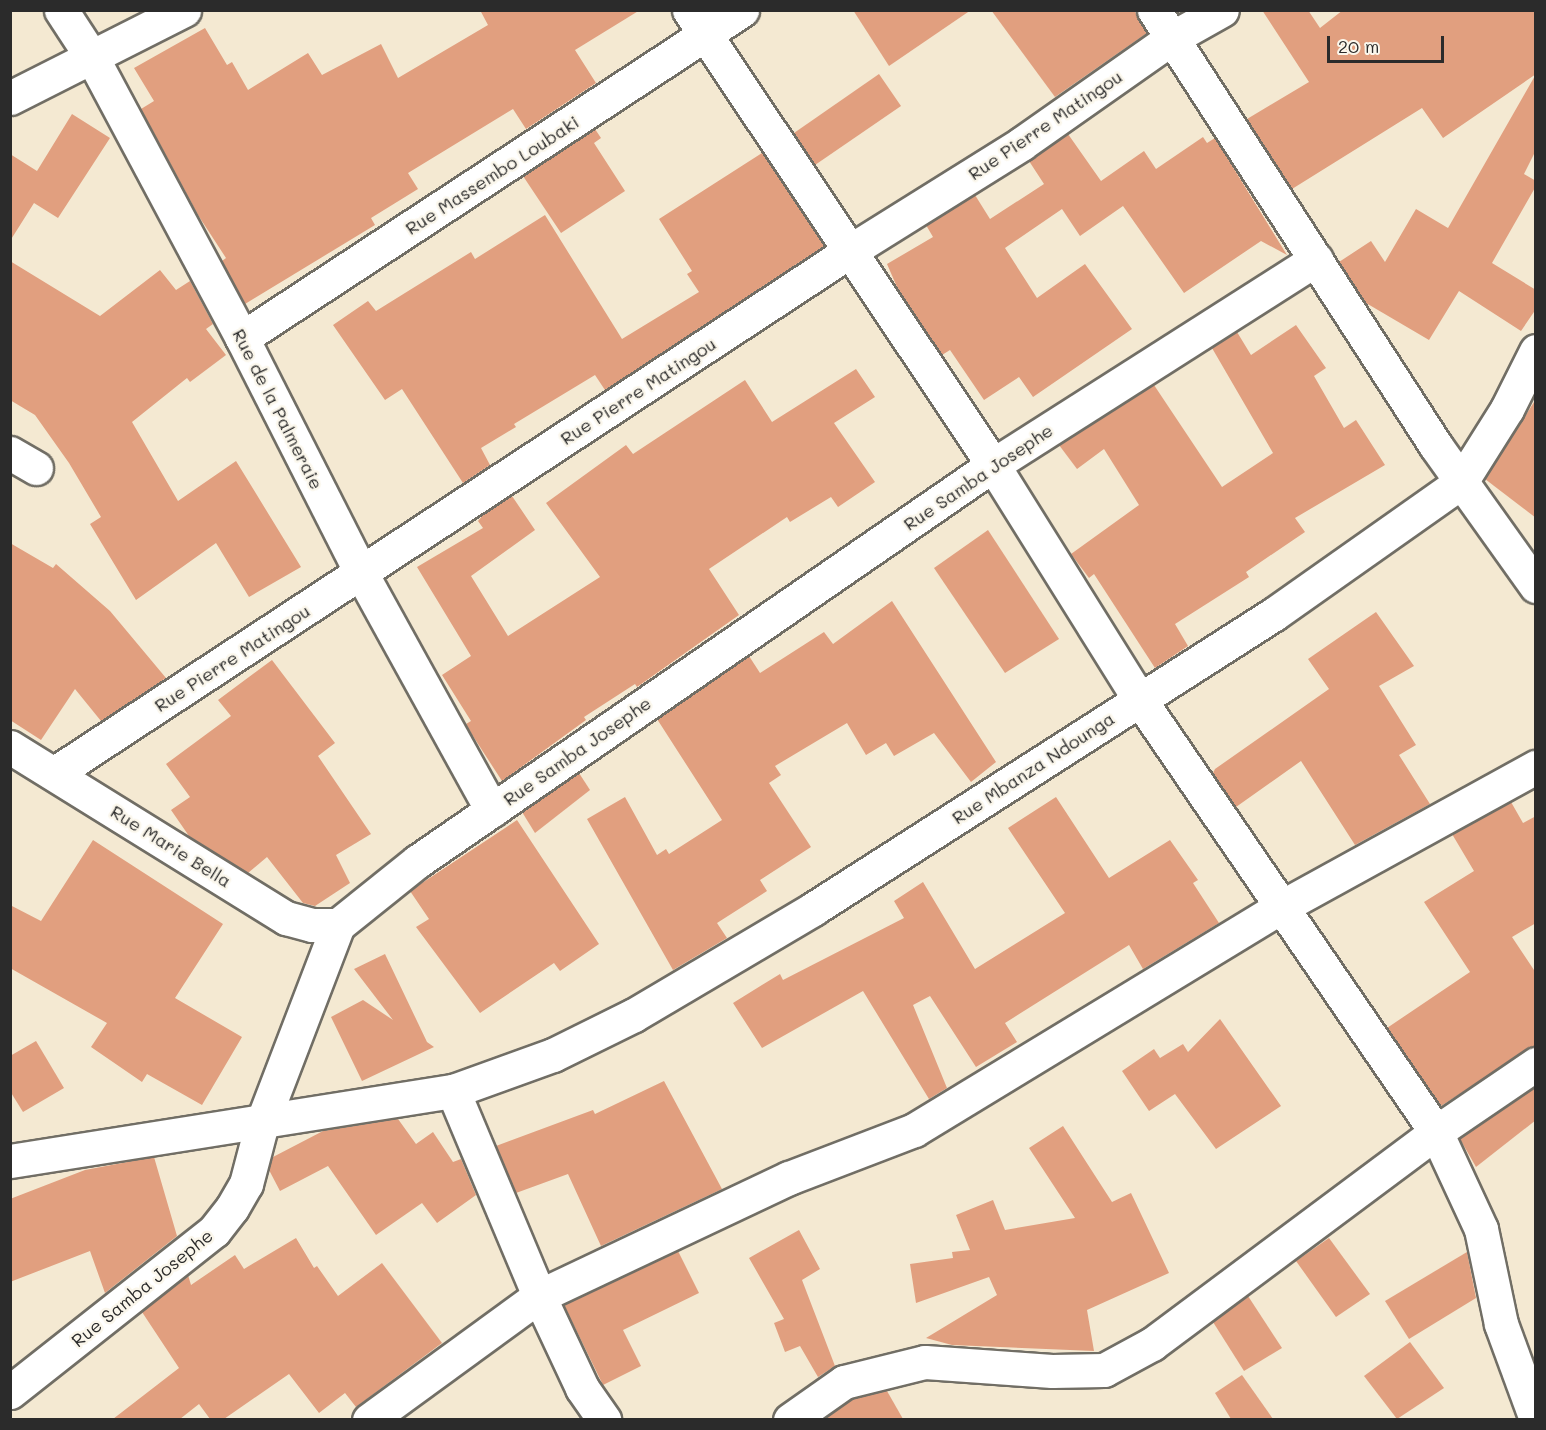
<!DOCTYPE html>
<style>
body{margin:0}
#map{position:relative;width:1546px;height:1430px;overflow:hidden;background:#f4e9d2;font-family:Mali,sans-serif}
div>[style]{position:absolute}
.building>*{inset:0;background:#e19f7f}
.roads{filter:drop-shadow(2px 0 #716e65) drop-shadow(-2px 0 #716e65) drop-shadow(0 2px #716e65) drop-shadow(0 -2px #716e65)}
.street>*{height:33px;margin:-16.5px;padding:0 16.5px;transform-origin:16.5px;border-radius:16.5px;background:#fff}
span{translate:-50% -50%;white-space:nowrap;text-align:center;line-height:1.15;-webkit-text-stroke:5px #fbf7ec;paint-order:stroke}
.street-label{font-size:18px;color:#2b2b2b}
.frame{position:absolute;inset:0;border:12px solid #2b2b2b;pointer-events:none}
.scale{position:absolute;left:1327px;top:36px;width:117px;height:27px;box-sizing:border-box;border:3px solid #2b2b2b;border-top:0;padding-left:8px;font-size:18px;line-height:21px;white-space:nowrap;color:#2b2b2b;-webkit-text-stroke:4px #fbf7ec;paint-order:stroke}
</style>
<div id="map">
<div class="building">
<div style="clip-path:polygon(480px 10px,640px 10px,575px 50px,596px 83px,526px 129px,513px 109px,408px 173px,418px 189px,371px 218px,375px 225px,245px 304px,222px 261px,226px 258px,198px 215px,141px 109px,154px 101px,134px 68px,205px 28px,227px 65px,232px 62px,248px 90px,308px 53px,322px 75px,381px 44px,398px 78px,488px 25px)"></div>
<div style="clip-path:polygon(853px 10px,971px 10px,889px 66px)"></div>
<div style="clip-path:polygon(991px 10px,1134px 10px,1147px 33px,1055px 97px)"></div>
<div style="clip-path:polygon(1262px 10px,1308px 10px,1320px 28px,1343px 10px,1536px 10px,1536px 74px,1443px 138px,1422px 108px,1292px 189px,1247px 119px,1309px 82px)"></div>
<div style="clip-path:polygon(879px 74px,901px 106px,815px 165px,794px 133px)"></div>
<div style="clip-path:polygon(1536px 74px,1536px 150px,1524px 174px,1536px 181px,1536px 186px,1492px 263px,1536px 290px,1536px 309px,1521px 331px,1459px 291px,1429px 340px,1366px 303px,1339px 262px,1371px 241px,1385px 262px,1416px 209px,1448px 228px)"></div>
<div style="clip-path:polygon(72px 114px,110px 138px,58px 218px,34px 203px,10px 241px,10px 154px,37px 171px)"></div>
<div style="clip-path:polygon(595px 129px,601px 138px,594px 143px,625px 191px,561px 233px,523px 176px)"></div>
<div style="clip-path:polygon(1068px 134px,1101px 181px,1144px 151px,1156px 169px,1203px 137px,1207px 143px,1215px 138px,1287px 255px,1261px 241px,1184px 293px,1123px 206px,1080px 236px,1062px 209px,1005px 248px,1037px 298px,1085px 264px,1132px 329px,1033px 397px,1019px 377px,984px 400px,950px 350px,942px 355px,897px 287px,887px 264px,933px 237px,926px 225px,975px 195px,990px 219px,1044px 184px,1029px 161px)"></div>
<div style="clip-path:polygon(762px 153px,824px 246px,605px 390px,595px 375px,514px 424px,516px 427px,481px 448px,490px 465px,463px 483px,402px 389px,385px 400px,333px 325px,368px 301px,376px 311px,471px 252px,475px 259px,545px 215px,622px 339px,699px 292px,687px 274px,692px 271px,659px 219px)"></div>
<div style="clip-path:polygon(10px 261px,100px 316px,160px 270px,176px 290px,190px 281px,213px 324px,206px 329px,226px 355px,190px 382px,187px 378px,132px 422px,178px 501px,236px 461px,301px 567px,249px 597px,216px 543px,136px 600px,90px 524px,101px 517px,69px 463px,35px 415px,10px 400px)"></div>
<div style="clip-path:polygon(1296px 325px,1326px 368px,1314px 376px,1344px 428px,1356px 420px,1385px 465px,1295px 518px,1305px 532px,1246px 572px,1249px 577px,1175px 624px,1188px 646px,1155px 668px,1094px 574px,1089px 578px,1071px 554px,1139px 505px,1104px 449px,1077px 469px,1059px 445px,1154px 385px,1222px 487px,1273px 453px,1212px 348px,1237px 332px,1251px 355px)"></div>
<div style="clip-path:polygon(856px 369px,875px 397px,834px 423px,875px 482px,838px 507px,831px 497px,790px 522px,787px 517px,709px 569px,739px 615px,637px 687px,635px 684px,584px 717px,586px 720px,502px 781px,471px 733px,466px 724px,471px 721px,442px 675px,471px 656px,417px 567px,483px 528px,478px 521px,483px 515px,512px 496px,535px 530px,471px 576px,508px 636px,600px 577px,546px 503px,626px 445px,633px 454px,745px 380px,772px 422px)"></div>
<div style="clip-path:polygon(1536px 399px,1536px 518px,1485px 479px)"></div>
<div style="clip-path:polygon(988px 530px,1059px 639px,1005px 673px,934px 568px)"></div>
<div style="clip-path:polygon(10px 543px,53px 568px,56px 564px,110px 611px,166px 678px,101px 721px,75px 689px,41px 740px,10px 720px)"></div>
<div style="clip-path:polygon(892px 601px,996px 762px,971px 782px,934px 733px,894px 756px,886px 743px,866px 755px,847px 723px,775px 766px,781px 775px,769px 783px,811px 847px,760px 880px,767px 891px,717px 923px,727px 938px,673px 970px,587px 819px,625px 797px,657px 855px,666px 849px,669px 854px,722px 820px,657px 719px,749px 656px,760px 673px,824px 632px,833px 644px)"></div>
<div style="clip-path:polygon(1376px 612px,1414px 666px,1379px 686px,1416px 745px,1399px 755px,1430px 804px,1355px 845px,1301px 761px,1236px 807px,1213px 773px,1215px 769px,1329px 689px,1308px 659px)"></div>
<div style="clip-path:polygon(272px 660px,335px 743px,318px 756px,371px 834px,336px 855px,350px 883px,315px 906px,303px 903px,267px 857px,248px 873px,189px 836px,171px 810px,190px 797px,166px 764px,231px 716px,218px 700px)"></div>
<div style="clip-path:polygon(579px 773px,590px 790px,535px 833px,522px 812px)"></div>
<div style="clip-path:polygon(1056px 797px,1109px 878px,1170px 840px,1198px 880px,1193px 883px,1219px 923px,1143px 969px,1129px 945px,1005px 1023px,1017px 1042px,976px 1067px,930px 996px,913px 1005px,947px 1088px,929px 1099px,863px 991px,762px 1048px,733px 1003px,780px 974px,783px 980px,904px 918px,894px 901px,923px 882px,975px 969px,1065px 913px,1008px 828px)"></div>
<div style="clip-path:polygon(1511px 802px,1523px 823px,1536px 816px,1536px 923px,1512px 937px,1536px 973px,1536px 1045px,1441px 1106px,1387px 1028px,1470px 972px,1424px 902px,1474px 871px,1452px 834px)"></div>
<div style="clip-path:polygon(517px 820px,599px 944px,560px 971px,554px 963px,480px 1013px,416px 927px,429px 919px,410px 891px)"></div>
<div style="clip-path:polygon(93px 840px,223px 924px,175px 998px,242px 1037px,202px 1105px,147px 1074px,142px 1082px,91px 1047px,107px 1023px,10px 968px,10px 905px,41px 921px)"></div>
<div style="clip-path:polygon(385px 954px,427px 1042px,434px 1047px,362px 1081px,331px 1017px,363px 1000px,393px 1020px,354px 969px)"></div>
<div style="clip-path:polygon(1220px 1019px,1281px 1106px,1216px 1149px,1175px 1094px,1149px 1111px,1122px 1071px,1154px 1049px,1160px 1058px,1183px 1044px,1188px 1052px)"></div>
<div style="clip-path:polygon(36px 1041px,64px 1088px,23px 1112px,10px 1091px,10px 1056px)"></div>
<div style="clip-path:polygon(664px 1081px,722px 1189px,601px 1246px,568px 1174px,516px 1193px,496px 1146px,593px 1110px,595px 1114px)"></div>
<div style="clip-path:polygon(1536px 1087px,1536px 1120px,1476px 1167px,1460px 1139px)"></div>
<div style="clip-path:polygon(398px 1119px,416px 1144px,433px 1132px,453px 1162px,461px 1159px,476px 1195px,437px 1223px,422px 1203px,376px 1235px,328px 1166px,280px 1191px,269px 1170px,273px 1157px,323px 1131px)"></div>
<div style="clip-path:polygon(1063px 1126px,1112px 1202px,1131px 1193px,1169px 1273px,1087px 1310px,1094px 1351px,952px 1345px,926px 1338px,997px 1295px,989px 1277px,916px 1303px,910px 1264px,953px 1258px,952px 1252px,970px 1250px,956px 1215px,993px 1200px,1005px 1230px,1075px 1218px,1029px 1148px)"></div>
<div style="clip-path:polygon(154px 1157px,177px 1236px,105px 1293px,90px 1251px,10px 1282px,10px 1199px,85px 1170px)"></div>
<div style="clip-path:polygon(799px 1230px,820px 1269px,802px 1280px,835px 1366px,818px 1377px,800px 1346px,785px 1352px,774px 1323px,784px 1319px,749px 1258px)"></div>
<div style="clip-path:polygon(296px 1238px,314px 1268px,317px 1266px,338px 1296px,382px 1263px,442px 1343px,356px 1407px,345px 1393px,319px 1413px,289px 1374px,224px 1419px,210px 1419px,199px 1404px,180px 1419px,113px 1419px,179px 1368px,142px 1312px,188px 1275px,191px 1285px,235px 1255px,244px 1269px)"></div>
<div style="clip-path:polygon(1329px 1238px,1370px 1294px,1336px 1317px,1296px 1261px)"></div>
<div style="clip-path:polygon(678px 1251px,699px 1293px,623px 1330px,641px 1366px,603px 1385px,564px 1305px)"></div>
<div style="clip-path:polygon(1467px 1252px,1476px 1298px,1409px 1339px,1385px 1301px)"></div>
<div style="clip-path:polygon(1248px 1296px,1282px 1348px,1244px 1371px,1213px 1322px)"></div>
<div style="clip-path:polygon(1410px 1342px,1444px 1388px,1397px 1419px,1364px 1376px)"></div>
<div style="clip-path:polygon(1242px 1375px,1273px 1419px,1231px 1419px,1215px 1393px)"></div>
<div style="clip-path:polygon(887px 1391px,903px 1419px,823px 1419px,852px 1399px)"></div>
</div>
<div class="roads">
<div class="street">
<div style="left:61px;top:10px;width:59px;rotate:56.9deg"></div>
<div style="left:93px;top:59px;width:316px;rotate:61.9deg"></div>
<div style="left:242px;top:338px;width:263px;rotate:63.1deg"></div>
<div style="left:361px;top:573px;width:271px;rotate:61.1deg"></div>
<div style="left:689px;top:10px;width:547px;rotate:56.25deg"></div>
<div style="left:993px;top:465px;width:277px;rotate:58deg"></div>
<div style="left:1140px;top:700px;width:524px;rotate:55.58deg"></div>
<div style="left:1436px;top:1132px;width:107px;rotate:65.1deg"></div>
<div style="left:1481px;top:1229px;width:97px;rotate:78.1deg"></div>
<div style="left:1501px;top:1324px;width:93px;rotate:69.8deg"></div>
<div style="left:1154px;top:10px;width:519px;rotate:57.11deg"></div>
<div style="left:1436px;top:446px;width:172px;rotate:54.5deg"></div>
<div style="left:10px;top:98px;width:195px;rotate:-26.8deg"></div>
<div style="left:242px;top:338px;width:598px;rotate:-33.26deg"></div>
<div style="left:10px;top:453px;width:30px;rotate:30deg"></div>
<div style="left:10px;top:747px;width:325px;rotate:31.8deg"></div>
<div style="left:286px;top:918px;width:27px;rotate:15deg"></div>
<div style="left:312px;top:925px;width:26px"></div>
<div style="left:55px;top:773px;width:951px;rotate:-33.29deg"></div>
<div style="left:850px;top:251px;width:202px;rotate:-32deg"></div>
<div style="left:1021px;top:144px;width:184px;rotate:-35.1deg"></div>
<div style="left:1172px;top:38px;width:57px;rotate:-29.2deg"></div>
<div style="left:453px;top:1091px;width:222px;rotate:67.2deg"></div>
<div style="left:539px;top:1296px;width:102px;rotate:64.9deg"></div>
<div style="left:582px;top:1388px;width:39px;rotate:55deg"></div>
<div style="left:10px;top:1161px;width:448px;rotate:-9deg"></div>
<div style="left:453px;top:1091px;width:106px;rotate:-19.8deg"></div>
<div style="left:553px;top:1055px;width:90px;rotate:-26.3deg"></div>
<div style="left:634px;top:1015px;width:208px;rotate:-30.6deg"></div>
<div style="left:813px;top:909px;width:547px;rotate:-32.62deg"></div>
<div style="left:1274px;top:614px;width:229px;rotate:-35.2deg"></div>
<div style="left:1461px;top:482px;width:86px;rotate:-57.8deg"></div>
<div style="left:1507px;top:409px;width:65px;rotate:-63.4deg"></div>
<div style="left:10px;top:1392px;width:260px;rotate:-38.3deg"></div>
<div style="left:214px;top:1231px;width:29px;rotate:-52deg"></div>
<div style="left:232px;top:1208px;width:28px;rotate:-60deg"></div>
<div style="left:246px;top:1184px;width:63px;rotate:-75.3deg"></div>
<div style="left:262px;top:1123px;width:212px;rotate:-69deg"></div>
<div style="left:338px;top:925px;width:102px;rotate:-38.7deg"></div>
<div style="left:418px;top:861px;width:698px;rotate:-34.56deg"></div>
<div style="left:993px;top:465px;width:383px;rotate:-32.5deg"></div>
<div style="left:369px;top:1420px;width:210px;rotate:-36.1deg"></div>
<div style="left:539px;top:1296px;width:276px;rotate:-25.3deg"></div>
<div style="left:789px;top:1178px;width:134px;rotate:-21deg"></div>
<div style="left:914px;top:1130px;width:432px;rotate:-31.3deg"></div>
<div style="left:1283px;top:906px;width:289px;rotate:-28.8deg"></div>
<div style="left:790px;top:1420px;width:66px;rotate:-35.1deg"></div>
<div style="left:844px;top:1382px;width:83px;rotate:-13.9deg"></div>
<div style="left:925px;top:1362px;width:127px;rotate:4.1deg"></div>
<div style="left:1052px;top:1371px;width:52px;rotate:-1.1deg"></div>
<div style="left:1104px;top:1370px;width:55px;rotate:-28.4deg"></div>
<div style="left:1152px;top:1344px;width:354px;rotate:-36.7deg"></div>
<div style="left:1436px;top:1132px;width:121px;rotate:-34.2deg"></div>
</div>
</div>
<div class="street-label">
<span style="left:1045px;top:125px;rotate:-34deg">Rue Pierre Matingou</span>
<span style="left:492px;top:175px;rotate:-33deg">Rue Massembo Loubaki</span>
<span style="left:638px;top:391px;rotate:-33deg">Rue Pierre Matingou</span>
<span style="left:278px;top:409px;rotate:63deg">Rue de la Palmeraie</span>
<span style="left:978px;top:477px;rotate:-34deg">Rue Samba Josephe</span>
<span style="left:232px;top:658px;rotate:-33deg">Rue Pierre Matingou</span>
<span style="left:577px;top:751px;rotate:-35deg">Rue Samba Josephe</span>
<span style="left:1033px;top:768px;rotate:-33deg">Rue Mbanza Ndounga</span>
<span style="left:171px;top:846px;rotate:32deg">Rue Marie Bella</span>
<span style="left:142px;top:1288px;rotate:-39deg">Rue Samba Josephe</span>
</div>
<div class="frame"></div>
<div class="scale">20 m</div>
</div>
